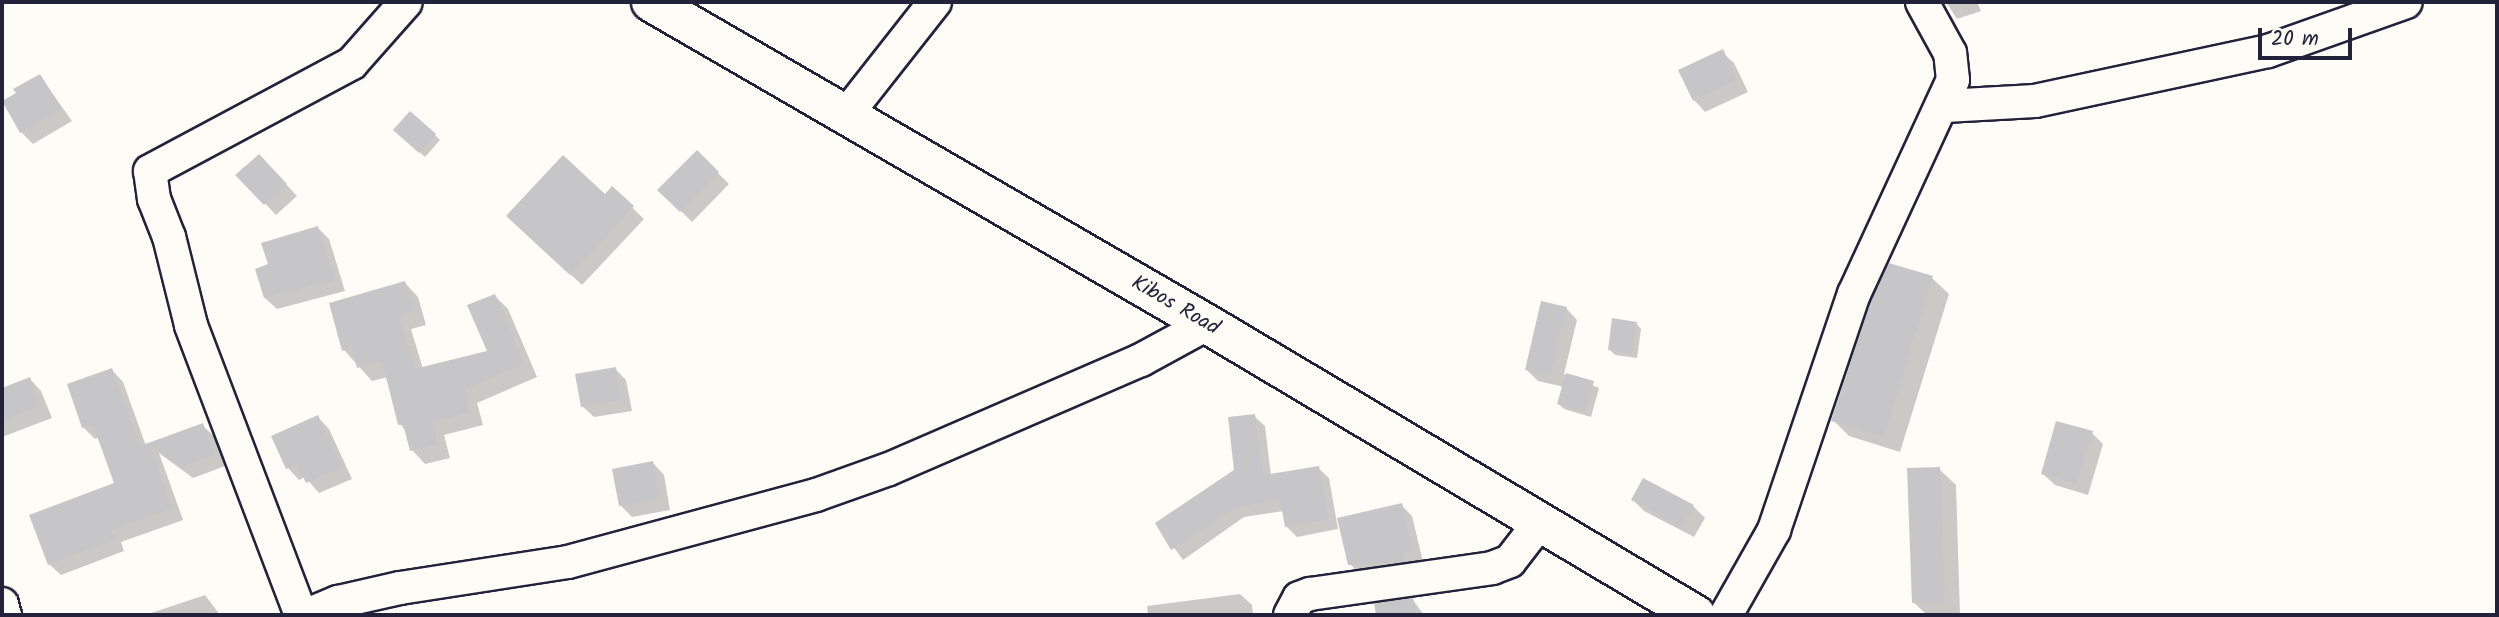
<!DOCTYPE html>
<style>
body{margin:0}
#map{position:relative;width:2499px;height:617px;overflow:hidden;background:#fdfcf7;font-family:Kalam,sans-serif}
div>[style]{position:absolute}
.shadow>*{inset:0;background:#0003}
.building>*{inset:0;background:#c6c6c8}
.roads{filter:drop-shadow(2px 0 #22223b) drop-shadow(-2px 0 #22223b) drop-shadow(0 2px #22223b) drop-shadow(0 -2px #22223b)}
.minor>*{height:32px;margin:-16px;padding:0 16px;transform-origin:16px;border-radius:16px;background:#fdfcf7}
.major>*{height:38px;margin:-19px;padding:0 19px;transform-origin:19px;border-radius:19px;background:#fdfcf7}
span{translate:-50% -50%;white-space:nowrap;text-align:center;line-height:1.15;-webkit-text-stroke:6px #fdfcf7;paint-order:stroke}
.street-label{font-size:21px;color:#22223b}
.frame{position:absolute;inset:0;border:4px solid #22223b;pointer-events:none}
.scale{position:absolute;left:2258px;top:28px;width:94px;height:32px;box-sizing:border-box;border:4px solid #22223b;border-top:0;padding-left:9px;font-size:21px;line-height:24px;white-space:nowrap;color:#22223b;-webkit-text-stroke:5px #fdfcf7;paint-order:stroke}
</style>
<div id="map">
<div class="shadow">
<div style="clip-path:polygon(1946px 2px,1977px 2px,1981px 11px,1957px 19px)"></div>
<div style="clip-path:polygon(1722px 52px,1734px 63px,1748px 92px,1705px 112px,1694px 100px)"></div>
<div style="clip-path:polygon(40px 76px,72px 121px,33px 144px,21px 132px)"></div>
<div style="clip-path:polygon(395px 130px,435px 135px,440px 140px,425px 157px)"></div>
<div style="clip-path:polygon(697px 152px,729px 184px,692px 222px,660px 190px)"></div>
<div style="clip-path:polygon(270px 167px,297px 196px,276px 215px,238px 175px)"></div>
<div style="clip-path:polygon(613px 189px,644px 219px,582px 285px,519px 227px,605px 196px)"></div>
<div style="clip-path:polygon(318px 228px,329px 239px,345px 291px,277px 309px,265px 298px,270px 265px)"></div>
<div style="clip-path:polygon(1932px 278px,1949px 294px,1900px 452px,1849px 436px,1833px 420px)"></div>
<div style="clip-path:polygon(405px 283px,418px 297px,426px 325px,411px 329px,423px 369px,489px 352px,495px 296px,508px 309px,537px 377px,477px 403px,483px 425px,444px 435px,450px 458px,425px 464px,412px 450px,407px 432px,400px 424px,388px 377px,372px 381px,344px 350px)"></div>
<div style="clip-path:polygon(1566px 308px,1577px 320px,1564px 374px,1599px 388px,1591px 417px,1564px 409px,1559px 404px,1564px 387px,1538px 381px,1527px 370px)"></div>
<div style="clip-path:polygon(1636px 323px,1641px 329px,1637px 358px,1615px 355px,1610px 350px)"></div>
<div style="clip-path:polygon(615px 369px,626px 380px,632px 411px,594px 417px,582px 406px)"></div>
<div style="clip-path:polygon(112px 370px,123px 382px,146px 446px,202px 425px,214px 436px,225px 466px,193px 478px,159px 453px,183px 520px,121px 542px,124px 551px,61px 575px,49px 564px,116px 484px,100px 437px,95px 439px,84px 428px,69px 386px)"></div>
<div style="clip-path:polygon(30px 379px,41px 391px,52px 418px,2px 437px,2px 390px)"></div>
<div style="clip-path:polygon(1254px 416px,1265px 426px,1271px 476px,1318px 468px,1329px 478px,1338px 529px,1297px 537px,1286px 526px,1284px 511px,1244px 517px,1183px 560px,1157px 524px,1236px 471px)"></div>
<div style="clip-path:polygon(318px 417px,329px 429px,352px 479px,319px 493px,305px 477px,299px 480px,288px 468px)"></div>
<div style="clip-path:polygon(2092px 433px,2103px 444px,2088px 495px,2055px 485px,2043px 474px)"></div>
<div style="clip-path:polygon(653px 463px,664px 475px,670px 510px,632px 517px,621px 506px)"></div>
<div style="clip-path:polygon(1939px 469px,1956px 485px,1960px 615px,1927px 615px,1913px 602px)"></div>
<div style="clip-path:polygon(1643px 480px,1693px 506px,1705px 518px,1694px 537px,1644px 511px,1633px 500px)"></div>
<div style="clip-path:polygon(1401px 505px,1412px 516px,1423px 562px,1362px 576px,1350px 564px)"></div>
<div style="clip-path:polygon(1240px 594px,1252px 605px,1253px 615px,1148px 615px,1147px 606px)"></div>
<div style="clip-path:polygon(205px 595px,220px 615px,152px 615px,151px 613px)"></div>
<div style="clip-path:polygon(1413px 600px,1424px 615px,1378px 615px,1376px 605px)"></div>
</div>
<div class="building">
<div style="clip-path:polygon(1723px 49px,1737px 80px,1693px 101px,1678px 70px)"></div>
<div style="clip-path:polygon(40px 74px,62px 109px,20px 133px,2px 101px,16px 93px,13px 89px)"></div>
<div style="clip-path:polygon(410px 111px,436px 134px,419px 153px,393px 130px)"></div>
<div style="clip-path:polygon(697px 150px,719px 172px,680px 212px,657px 190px)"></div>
<div style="clip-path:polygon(259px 154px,287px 184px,264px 205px,235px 175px)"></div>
<div style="clip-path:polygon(563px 155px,605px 194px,612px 186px,634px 206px,570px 275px,506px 216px)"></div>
<div style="clip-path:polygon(318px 226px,335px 280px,264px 298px,255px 269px,268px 264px,261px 243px)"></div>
<div style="clip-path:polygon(1889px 263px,1933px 276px,1884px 437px,1831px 421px,1871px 301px)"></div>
<div style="clip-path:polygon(405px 281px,414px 311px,399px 315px,414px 369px,487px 351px,467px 305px,495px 294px,524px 364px,465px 389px,470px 412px,432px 422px,438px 444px,410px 451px,403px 424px,398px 425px,382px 361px,357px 368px,352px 348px,342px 351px,329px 303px)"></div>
<div style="clip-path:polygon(1541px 301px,1567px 307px,1550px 376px,1525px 370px)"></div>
<div style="clip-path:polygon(1612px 318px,1637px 322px,1632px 354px,1608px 350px)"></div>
<div style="clip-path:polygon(616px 367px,621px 400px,581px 407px,575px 374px)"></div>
<div style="clip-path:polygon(112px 368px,140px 446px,203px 423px,215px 455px,181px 467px,150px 445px,172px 509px,111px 530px,114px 539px,48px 565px,29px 515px,114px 483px,93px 425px,82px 428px,67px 384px)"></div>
<div style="clip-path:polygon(1566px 373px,1594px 381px,1585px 412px,1557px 404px)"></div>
<div style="clip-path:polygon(30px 377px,41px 406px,2px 421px,2px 388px)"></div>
<div style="clip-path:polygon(1255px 414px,1263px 475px,1319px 466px,1329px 519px,1285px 527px,1280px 499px,1234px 508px,1171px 550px,1155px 523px,1234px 470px,1228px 417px)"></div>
<div style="clip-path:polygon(318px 415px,342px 467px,306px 483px,297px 465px,286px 469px,271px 436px)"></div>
<div style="clip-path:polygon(2056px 421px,2093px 431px,2077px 484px,2041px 474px)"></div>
<div style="clip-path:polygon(653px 461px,660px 499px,619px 506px,612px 469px)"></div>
<div style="clip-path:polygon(1940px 467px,1945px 602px,1912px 603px,1907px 468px)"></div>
<div style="clip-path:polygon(1643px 478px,1694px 505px,1682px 527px,1631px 500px)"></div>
<div style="clip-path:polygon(1402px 503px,1413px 550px,1403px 553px,1405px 562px,1348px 565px,1337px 518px)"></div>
<div style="clip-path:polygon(1413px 598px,1417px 615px,1376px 615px,1374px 603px)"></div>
</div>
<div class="roads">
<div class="minor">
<div style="left:1945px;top:106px;width:90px;rotate:-3.2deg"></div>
<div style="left:2035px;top:101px;width:238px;rotate:-12.1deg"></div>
<div style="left:2268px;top:51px;width:146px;rotate:-19.5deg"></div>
<div style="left:846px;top:115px;width:144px;rotate:-51.8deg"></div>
<div style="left:2px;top:604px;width:11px;rotate:75deg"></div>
<div style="left:301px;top:615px;width:310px;rotate:-110.8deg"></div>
<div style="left:191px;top:325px;width:91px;rotate:-104deg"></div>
<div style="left:169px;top:237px;width:41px;rotate:-111.5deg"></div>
<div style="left:154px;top:199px;width:28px;rotate:-98deg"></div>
<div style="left:150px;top:171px;width:229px;rotate:-28.1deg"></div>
<div style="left:352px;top:63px;width:81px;rotate:-48.5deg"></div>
<div style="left:307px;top:615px;width:34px;rotate:-23deg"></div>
<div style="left:338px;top:602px;width:64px;rotate:-12.7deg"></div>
<div style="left:400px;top:588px;width:170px;rotate:-8.8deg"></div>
<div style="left:568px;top:562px;width:257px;rotate:-15.1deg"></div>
<div style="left:816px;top:495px;width:77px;rotate:-19.6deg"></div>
<div style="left:889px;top:469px;width:275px;rotate:-23.4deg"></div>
<div style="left:1141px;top:360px;width:75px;rotate:-28.6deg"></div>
<div style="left:1290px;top:615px;width:19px;rotate:-62deg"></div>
<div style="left:1299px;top:598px;width:12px;rotate:-20deg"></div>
<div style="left:1310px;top:594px;width:184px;rotate:-8.1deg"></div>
<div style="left:1492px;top:568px;width:19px;rotate:-21deg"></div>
<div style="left:1510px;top:561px;width:49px;rotate:-52.4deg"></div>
<div style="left:1726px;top:615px;width:98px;rotate:-60.5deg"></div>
<div style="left:1774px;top:530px;width:249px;rotate:-71.3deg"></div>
<div style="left:1854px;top:294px;width:236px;rotate:-65.2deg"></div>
<div style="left:1953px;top:80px;width:27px;rotate:-96deg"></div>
<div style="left:1950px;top:53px;width:58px;rotate:-118.8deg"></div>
</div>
<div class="major">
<div style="left:651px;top:2px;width:643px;rotate:30.08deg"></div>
<div style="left:1207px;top:324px;width:569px;rotate:30.76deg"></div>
</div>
</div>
<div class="street-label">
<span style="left:1175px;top:306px;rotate:30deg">Kibos Road</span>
</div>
<div class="frame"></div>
<div class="scale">20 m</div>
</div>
